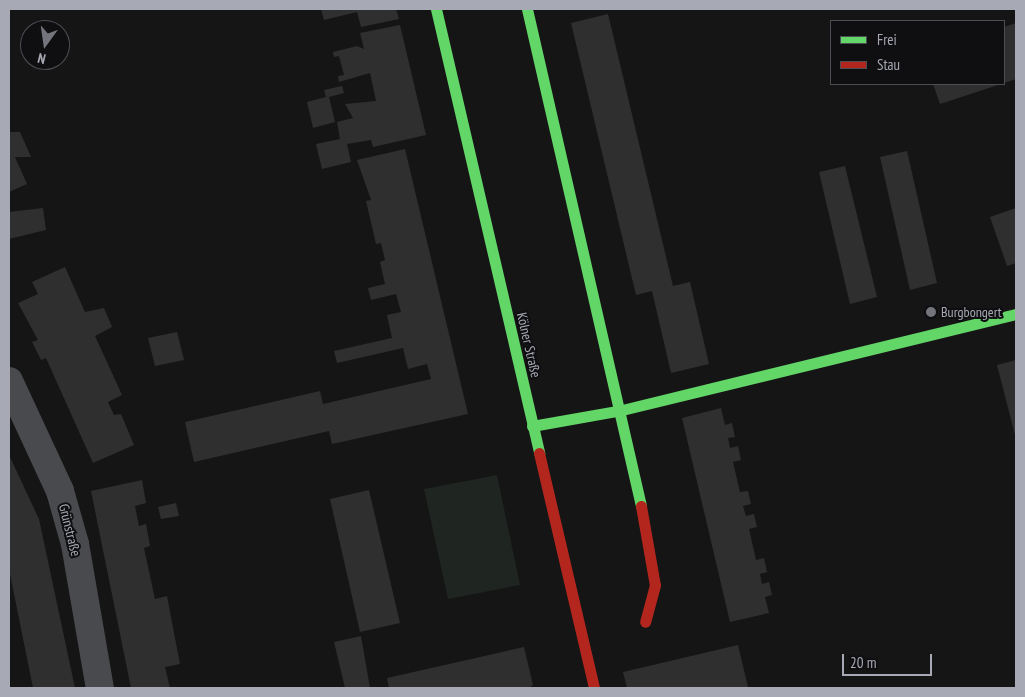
<!DOCTYPE html>
<meta charset="utf-8">
<style>
body{margin:0}
#map{position:relative;width:1025px;height:697px;overflow:hidden;background:#151515;font-family:"PT Sans Narrow",sans-serif}
div>[style]{position:absolute}
.green>*{inset:0;background:#1f2520}
.building>*{inset:0;background:#2f2f30}
.street>*{height:28px;margin:-14px;padding:0 14px;transform-origin:14px;border-radius:14px;background:#494a4d}
.fast>*{height:11px;margin:-5.5px;padding:0 5.5px;transform-origin:5.5px;border-radius:5.5px;background:#63d668}
.jam>*{height:11px;margin:-5.5px;padding:0 5.5px;transform-origin:5.5px;border-radius:5.5px;background:#b3261e}
.dots>*{width:14px;height:14px;translate:-50% -50%;box-sizing:border-box;border:2px solid #0f0f11;border-radius:50%}
span{translate:-50% -50%;white-space:nowrap;text-align:center;line-height:1.15;-webkit-text-stroke:4px #0f0f11;paint-order:stroke}
.poi-label{font-size:14px;color:#a7a9b4}
.left{translate:0 -50%;text-align:left}
.street-label{font-size:14px;color:#a7a9b4}
.frame{position:absolute;inset:0;border:10px solid #a7a9b4;pointer-events:none}
.legend{position:absolute;left:830px;top:20px;width:175px;height:65px;box-sizing:border-box;background:#0f0f11;border:1px solid #4c4d52;margin:0;padding:6px 9px;list-style:none;font-size:15px;color:#a7a9b4}
.legend li{display:flex;align-items:center;gap:10px;height:25px}
.legend b{width:25px;border:1px solid #4c4d52}
.north{position:absolute;left:20px;top:20px;width:50px;height:50px;box-sizing:border-box;background:#0f0f11;border:1px solid #4c4d52;border-radius:50%;rotate:194deg;font-size:14px;font-weight:700;line-height:20px;text-align:center;color:#a7a9b4}
.north::after{content:'';display:block;margin:auto;width:18px;height:22px;background:#74757c;clip-path:polygon(50% 0,100% 100%,50% 72%,0 100%)}
.scale{position:absolute;left:842px;top:654px;width:90px;height:22px;box-sizing:border-box;border:2px solid #a7a9b4;border-top:0;padding-left:6px;font-size:15px;line-height:18px;white-space:nowrap;color:#a7a9b4;-webkit-text-stroke:4px #0f0f11;paint-order:stroke}
</style>
<div id="map">
<div class="green">
<div style="clip-path:polygon(497px 475px,520px 585px,448px 599px,424px 489px)"></div>
</div>
<div class="building">
<div style="clip-path:polygon(321px 9px,396px 9px,399px 19px,361px 27px,357px 12px,324px 20px)"></div>
<div style="clip-path:polygon(608px 14px,673px 286px,690px 282px,709px 364px,671px 373px,652px 291px,636px 295px,571px 23px)"></div>
<div style="clip-path:polygon(1016px 23px,1016px 79px,1004px 83px,1004px 27px)"></div>
<div style="clip-path:polygon(400px 25px,426px 135px,373px 147px,371px 140px,347px 144px,351px 162px,322px 169px,316px 144px,340px 139px,337px 122px,353px 118px,345px 104px,376px 101px,370px 73px,339px 82px,338px 76px,344px 75px,339px 56px,334px 57px,333px 52px,357px 46px,364px 49px,360px 33px)"></div>
<div style="clip-path:polygon(933px 84px,1001px 84px,940px 104px)"></div>
<div style="clip-path:polygon(342px 86px,344px 93px,329px 97px,335px 122px,313px 128px,307px 102px,326px 97px,324px 90px)"></div>
<div style="clip-path:polygon(9px 132px,20px 132px,31px 157px,15px 157px,27px 184px,9px 192px)"></div>
<div style="clip-path:polygon(405px 149px,468px 414px,332px 444px,329px 431px,194px 462px,185px 422px,320px 391px,323px 404px,431px 379px,427px 364px,408px 369px,403px 348px,337px 363px,334px 351px,392px 338px,387px 315px,401px 312px,396px 294px,371px 300px,368px 288px,385px 284px,380px 262px,385px 260px,381px 243px,376px 244px,366px 201px,371px 200px,357px 160px)"></div>
<div style="clip-path:polygon(907px 151px,937px 283px,910px 290px,880px 157px)"></div>
<div style="clip-path:polygon(845px 166px,877px 297px,850px 304px,819px 172px)"></div>
<div style="clip-path:polygon(43px 208px,46px 230px,9px 239px,9px 212px)"></div>
<div style="clip-path:polygon(1016px 208px,1016px 263px,1007px 266px,990px 217px)"></div>
<div style="clip-path:polygon(65px 267px,85px 312px,104px 308px,112px 327px,95px 336px,122px 395px,108px 402px,114px 415px,121px 414px,134px 445px,93px 463px,46px 358px,41px 360px,32px 342px,38px 340px,18px 303px,38px 294px,32px 282px)"></div>
<div style="clip-path:polygon(177px 332px,184px 360px,155px 366px,148px 338px)"></div>
<div style="clip-path:polygon(1016px 360px,1016px 439px,997px 365px)"></div>
<div style="clip-path:polygon(721px 408px,725px 425px,732px 423px,735px 437px,728px 438px,730px 448px,738px 446px,741px 460px,733px 462px,740px 492px,748px 491px,751px 504px,743px 506px,746px 516px,754px 514px,757px 527px,749px 529px,756px 560px,764px 558px,767px 572px,760px 574px,762px 584px,769px 582px,772px 595px,765px 597px,769px 613px,730px 622px,682px 418px)"></div>
<div style="clip-path:polygon(9px 455px,39px 519px,75px 688px,33px 688px,9px 569px)"></div>
<div style="clip-path:polygon(142px 480px,146px 503px,135px 506px,139px 526px,146px 524px,150px 546px,144px 548px,155px 599px,167px 596px,180px 664px,165px 667px,170px 688px,131px 688px,91px 491px)"></div>
<div style="clip-path:polygon(369px 490px,400px 623px,360px 632px,330px 499px)"></div>
<div style="clip-path:polygon(176px 503px,179px 516px,161px 519px,158px 507px)"></div>
<div style="clip-path:polygon(361px 636px,370px 688px,345px 688px,334px 642px)"></div>
<div style="clip-path:polygon(738px 645px,748px 687px,627px 688px,623px 672px)"></div>
<div style="clip-path:polygon(524px 647px,533px 685px,529px 688px,389px 688px,387px 678px)"></div>
</div>
<div class="street">
<div style="left:9px;top:381px;width:121px;rotate:65.1deg"></div>
<div style="left:60px;top:491px;width:55px;rotate:74.2deg"></div>
<div style="left:75px;top:544px;width:146px;rotate:80.2deg"></div>
</div>
<div class="fast">
<div style="left:436px;top:9px;width:456px;rotate:76.9deg"></div>
<div style="left:527px;top:9px;width:510px;rotate:77.08deg"></div>
<div style="left:532px;top:426px;width:91px;rotate:-10.1deg"></div>
<div style="left:622px;top:410px;width:406px;rotate:-13.7deg"></div>
</div>
<div class="jam">
<div style="left:539px;top:453px;width:241px;rotate:76.8deg"></div>
<div style="left:641px;top:506px;width:80px;rotate:80deg"></div>
<div style="left:655px;top:585px;width:38px;rotate:105deg"></div>
</div>
<div class="dots">
<div style="left:931px;top:312px;background:#74757c"></div>
</div>
<div class="poi-label">
<span class="left" style="left:941px;top:312px">Burgbongert</span>
</div>
<div class="street-label">
<span style="left:529px;top:345px;rotate:77deg">Kölner Straße</span>
<span style="left:70px;top:530px;rotate:76deg">Grünstraße</span>
</div>
<div class="frame"></div>
<ul class="legend">
<li><b style="height:6px;background:#63d668"></b>Frei</li>
<li><b style="height:6px;background:#b3261e"></b>Stau</li>
</ul>
<div class="north">N</div>
<div class="scale">20 m</div>
</div>
